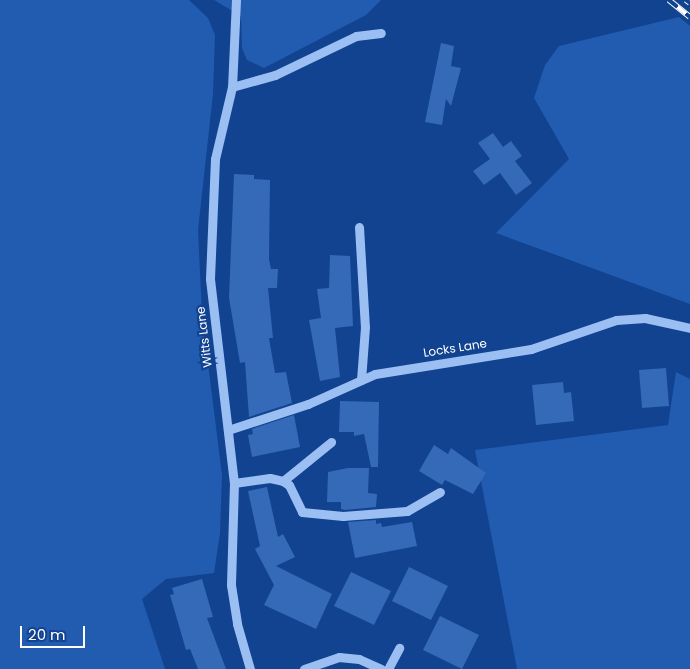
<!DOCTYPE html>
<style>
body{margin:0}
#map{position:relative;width:690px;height:669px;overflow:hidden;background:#114390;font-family:Poppins,sans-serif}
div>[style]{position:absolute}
.green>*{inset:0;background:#225cb0}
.building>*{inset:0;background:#346ab8}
.minor>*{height:9px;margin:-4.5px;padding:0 4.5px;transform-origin:4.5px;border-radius:4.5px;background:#9bbff3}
.rail>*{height:5.5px;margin-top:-2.75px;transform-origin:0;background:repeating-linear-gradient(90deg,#114390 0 11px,#fff 0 22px);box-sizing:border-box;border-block:1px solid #fff}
span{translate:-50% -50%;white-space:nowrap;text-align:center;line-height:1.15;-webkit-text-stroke:4.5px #114390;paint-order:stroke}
.street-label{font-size:12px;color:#fff}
.scale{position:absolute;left:20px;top:626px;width:65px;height:22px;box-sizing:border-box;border:2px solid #fff;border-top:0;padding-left:6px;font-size:15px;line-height:18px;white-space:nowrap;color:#fff;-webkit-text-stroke:4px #114390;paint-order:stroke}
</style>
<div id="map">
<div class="green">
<div style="clip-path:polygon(0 0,189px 0,208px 18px,215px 35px,213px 94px,198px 230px,202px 315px,222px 475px,220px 533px,214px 573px,166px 579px,142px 599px,165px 669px,0 669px)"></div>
<div style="clip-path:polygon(214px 0,381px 0,366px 15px,264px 68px,247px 60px,242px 48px,241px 16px)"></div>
<div style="clip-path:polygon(679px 17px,690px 26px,690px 304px,496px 233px,569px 159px,534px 98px,545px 65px,559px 46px)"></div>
<div style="clip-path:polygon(676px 372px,690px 379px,690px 669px,517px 669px,475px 450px,668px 425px)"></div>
</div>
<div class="building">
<div style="clip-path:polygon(441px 43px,454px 46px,451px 66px,461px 68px,451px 106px,446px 99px,442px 125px,425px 122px)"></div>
<div style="clip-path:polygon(493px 133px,503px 147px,511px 141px,522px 156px,515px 161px,532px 183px,516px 195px,500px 173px,484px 185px,473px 171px,490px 159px,478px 143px)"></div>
<div style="clip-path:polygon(234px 174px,254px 175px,254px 179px,270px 180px,269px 259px,271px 269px,278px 269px,277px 288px,268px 288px,273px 338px,269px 338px,275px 373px,286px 372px,292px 403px,249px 417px,245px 362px,240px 363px,229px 298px)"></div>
<div style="clip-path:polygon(330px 255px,350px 256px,353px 326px,335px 328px,340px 377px,320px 381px,309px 320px,321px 318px,317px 289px,329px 288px)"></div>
<div style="clip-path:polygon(666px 368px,669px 406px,642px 408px,639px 370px)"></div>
<div style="clip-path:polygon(563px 382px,564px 393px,571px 392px,574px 421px,536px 425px,532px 385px)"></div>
<div style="clip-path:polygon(340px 401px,379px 402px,378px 467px,371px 467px,364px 434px,354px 436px,354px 432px,339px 432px)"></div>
<div style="clip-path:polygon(294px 415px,300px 447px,252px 457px,248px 435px,253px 434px,252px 429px)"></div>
<div style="clip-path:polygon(434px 445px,448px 454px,451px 448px,486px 473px,473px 494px,445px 480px,442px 485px,419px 471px)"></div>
<div style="clip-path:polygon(348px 468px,369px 468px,368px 493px,377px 494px,376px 507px,345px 510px,341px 509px,341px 502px,327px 502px,328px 472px)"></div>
<div style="clip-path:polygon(267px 487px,278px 537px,283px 534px,295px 557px,276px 566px,332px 594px,316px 629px,264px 605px,274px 585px,255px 549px,260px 546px,248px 491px)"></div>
<div style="clip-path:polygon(376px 520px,376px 524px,381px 523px,382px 527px,412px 522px,417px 546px,355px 558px,348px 522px)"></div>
<div style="clip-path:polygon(409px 567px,448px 586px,431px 620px,392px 601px)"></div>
<div style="clip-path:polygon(351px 572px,391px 591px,374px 625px,334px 606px)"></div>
<div style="clip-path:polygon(202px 579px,213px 617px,207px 618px,226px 669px,198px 669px,190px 649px,186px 650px,170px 595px,174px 594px,172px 588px)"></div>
<div style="clip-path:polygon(440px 616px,479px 635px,462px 669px,423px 650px)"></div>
</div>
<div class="minor">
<div style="left:236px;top:0;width:87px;rotate:92.6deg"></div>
<div style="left:232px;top:87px;width:74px;rotate:103.3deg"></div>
<div style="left:215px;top:159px;width:120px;rotate:92.4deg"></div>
<div style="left:210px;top:279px;width:205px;rotate:83.3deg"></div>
<div style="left:234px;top:483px;width:102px;rotate:91.7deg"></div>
<div style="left:231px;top:585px;width:39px;rotate:81deg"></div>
<div style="left:237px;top:624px;width:47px;rotate:73.9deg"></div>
<div style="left:232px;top:87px;width:45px;rotate:-15.6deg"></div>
<div style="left:275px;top:75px;width:90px;rotate:-25.7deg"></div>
<div style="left:356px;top:36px;width:25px;rotate:-7deg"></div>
<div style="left:359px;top:227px;width:100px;rotate:86.6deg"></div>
<div style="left:365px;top:327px;width:53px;rotate:94.3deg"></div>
<div style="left:228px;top:430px;width:84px;rotate:-18deg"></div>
<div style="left:308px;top:404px;width:73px;rotate:-24.1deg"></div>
<div style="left:375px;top:374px;width:158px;rotate:-9.1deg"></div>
<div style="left:531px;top:349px;width:90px;rotate:-18.8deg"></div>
<div style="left:616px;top:320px;width:29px;rotate:-4deg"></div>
<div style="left:645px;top:318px;width:46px;rotate:12.5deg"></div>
<div style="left:283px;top:481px;width:62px;rotate:-39.1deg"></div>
<div style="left:234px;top:483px;width:36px;rotate:-8deg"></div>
<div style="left:270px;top:478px;width:13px;rotate:13deg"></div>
<div style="left:283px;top:481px;width:7px;rotate:34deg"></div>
<div style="left:289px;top:485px;width:30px;rotate:64deg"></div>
<div style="left:302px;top:512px;width:41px;rotate:5.6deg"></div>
<div style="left:343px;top:516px;width:64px;rotate:-4.5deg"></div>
<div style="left:407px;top:511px;width:38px;rotate:-30deg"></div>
<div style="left:304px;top:669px;width:37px;rotate:-19deg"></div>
<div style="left:339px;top:657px;width:20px;rotate:6deg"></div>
<div style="left:359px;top:659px;width:24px;rotate:24deg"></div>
<div style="left:388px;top:669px;width:24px;rotate:-62deg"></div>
</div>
<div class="rail">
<div style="left:669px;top:0;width:27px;rotate:39deg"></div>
<div style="left:686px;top:0;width:5px;rotate:37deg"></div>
</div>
<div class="street-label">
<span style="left:204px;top:337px;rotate:-97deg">Witts Lane</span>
<span style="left:455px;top:348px;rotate:-9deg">Locks Lane</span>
</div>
<div class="scale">20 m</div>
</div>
